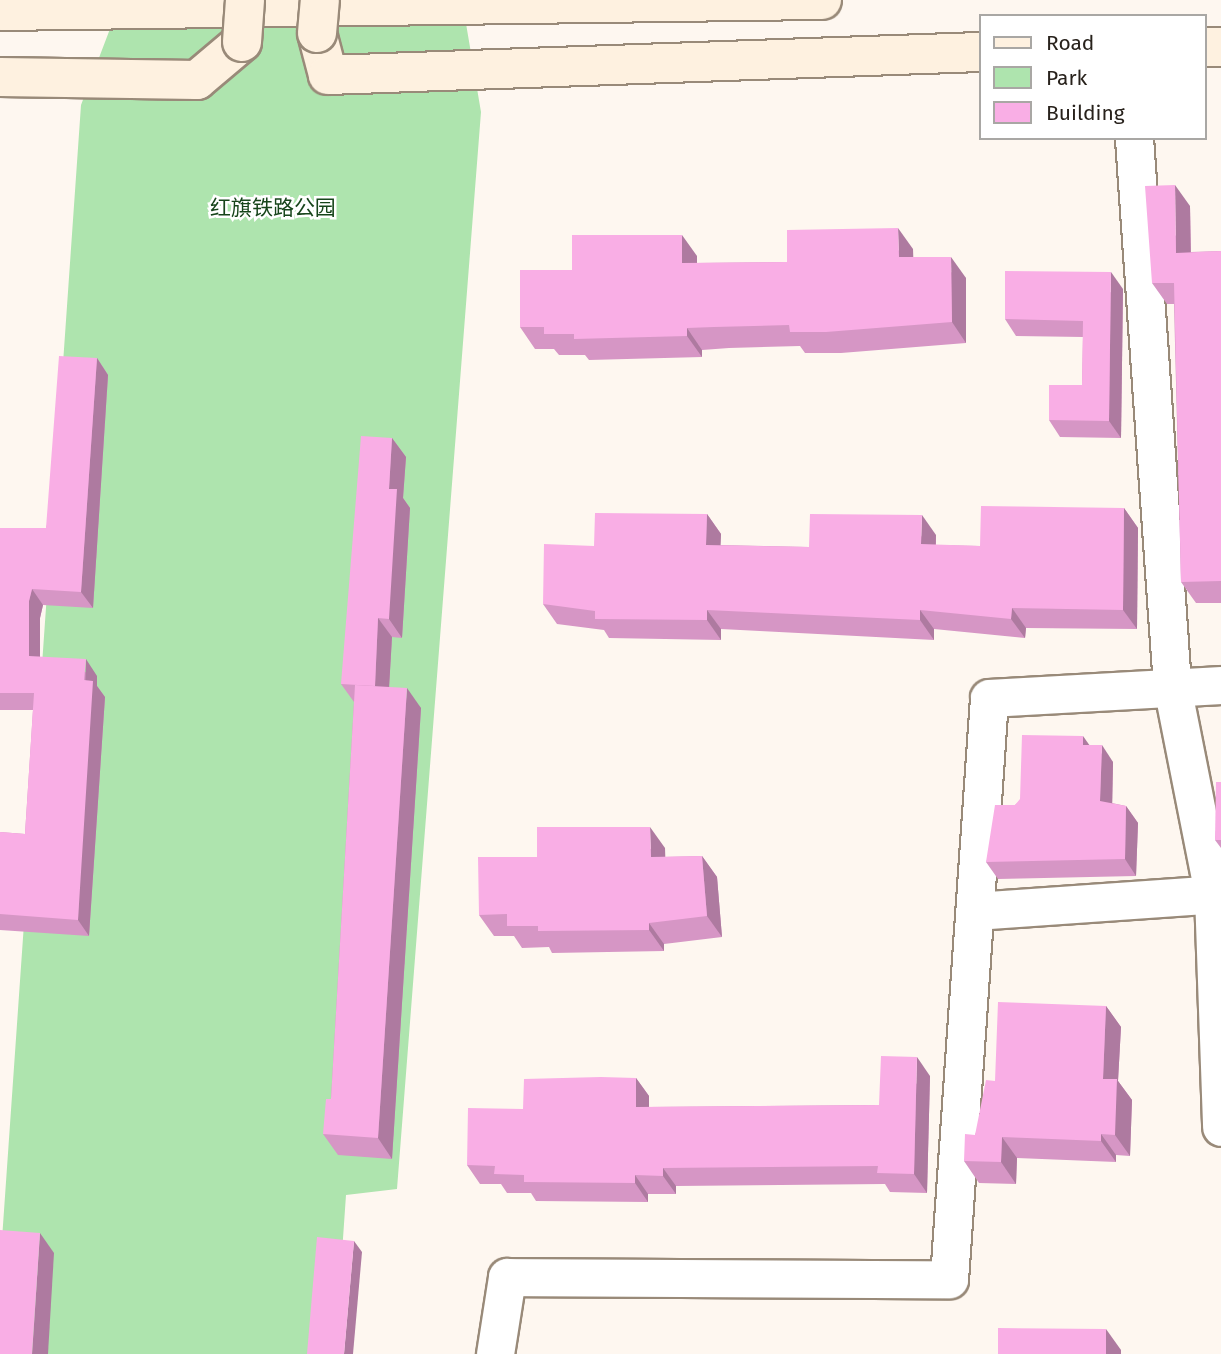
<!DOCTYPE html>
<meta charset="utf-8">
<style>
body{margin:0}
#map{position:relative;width:1221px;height:1354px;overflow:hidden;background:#fef7f0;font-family:"Fira Sans","Noto Sans SC",sans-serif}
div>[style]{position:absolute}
.green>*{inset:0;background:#aee4ae}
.roads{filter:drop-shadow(2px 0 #998a79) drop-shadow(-2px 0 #998a79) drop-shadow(0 2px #998a79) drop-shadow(0 -2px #998a79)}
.street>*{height:37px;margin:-18.5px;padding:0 18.5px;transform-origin:18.5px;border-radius:18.5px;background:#fff}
.secondary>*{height:38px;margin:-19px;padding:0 19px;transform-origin:19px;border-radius:19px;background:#fef1e0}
.bridges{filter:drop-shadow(2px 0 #998a79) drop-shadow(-2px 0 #998a79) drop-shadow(0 2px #998a79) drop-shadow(0 -2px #998a79)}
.secondary-bridge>*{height:38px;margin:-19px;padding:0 19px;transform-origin:19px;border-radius:19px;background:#fef1e0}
.wall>*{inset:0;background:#d696c5}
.shaded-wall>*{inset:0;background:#ae7aa0}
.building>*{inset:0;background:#f9aee5}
span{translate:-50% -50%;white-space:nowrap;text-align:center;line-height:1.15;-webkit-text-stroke:5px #fff;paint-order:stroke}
.park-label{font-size:21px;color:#17451b}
.legend{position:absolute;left:979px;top:14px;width:228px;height:126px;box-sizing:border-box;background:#fff;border:2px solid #a9a7a4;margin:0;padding:9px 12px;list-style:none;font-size:21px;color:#28221c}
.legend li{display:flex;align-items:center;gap:14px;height:35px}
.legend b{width:35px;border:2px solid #a9a7a4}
</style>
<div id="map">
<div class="green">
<div style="clip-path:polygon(121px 0,462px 0,481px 112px,397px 1189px,346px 1195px,335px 1354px,0 1354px,0 1268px,81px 105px)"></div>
</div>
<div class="roads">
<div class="street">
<div style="left:1134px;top:138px;width:549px;rotate:86.03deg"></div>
<div style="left:1172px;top:686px;width:212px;rotate:78.8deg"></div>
<div style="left:1213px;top:894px;width:233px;rotate:88deg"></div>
<div style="left:975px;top:911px;width:247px;rotate:-4deg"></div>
<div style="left:495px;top:1354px;width:78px;rotate:-81.1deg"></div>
<div style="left:507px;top:1277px;width:442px;rotate:0.3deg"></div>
<div style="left:949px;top:1279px;width:582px;rotate:-86.06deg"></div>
<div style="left:989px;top:698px;width:232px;rotate:-3.2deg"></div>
</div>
<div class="secondary">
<div style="left:0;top:11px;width:822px;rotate:-0.77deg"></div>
<div style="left:317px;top:33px;width:43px;rotate:75.3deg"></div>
<div style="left:328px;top:75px;width:653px;rotate:-2.02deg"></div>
<div style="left:1205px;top:47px;width:16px"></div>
<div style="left:0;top:77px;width:197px;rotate:0.9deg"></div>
<div style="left:197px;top:80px;width:59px;rotate:-40.2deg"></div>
</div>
</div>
<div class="bridges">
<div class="secondary-bridge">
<div style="left:317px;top:33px;width:33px;rotate:-85deg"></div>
<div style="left:242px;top:42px;width:42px;rotate:-85.9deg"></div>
</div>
</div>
<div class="wall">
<div style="clip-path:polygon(1190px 206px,1191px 252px,1221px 251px,1221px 603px,1196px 603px,1181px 582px,1174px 304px,1167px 304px,1152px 283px)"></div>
<div style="clip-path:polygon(913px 249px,913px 257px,966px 278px,966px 343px,841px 353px,805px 353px,800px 346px,729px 348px,702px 350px,702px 357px,589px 360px,585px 355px,559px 355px,554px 349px,535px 349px,520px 327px,572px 270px,697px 256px,697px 263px,787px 262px)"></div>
<div style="clip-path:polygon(1123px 289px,1121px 438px,1060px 437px,1049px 420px,1082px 385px,1083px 337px,1016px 336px,1005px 319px)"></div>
<div style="clip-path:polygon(97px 358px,108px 375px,93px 608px,43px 605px,40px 618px,40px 657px,97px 676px,97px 686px,105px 697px,89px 936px,0 930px,0 832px,25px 834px,33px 710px,0 710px,0 528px,46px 528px)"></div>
<div style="clip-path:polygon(392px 438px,406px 457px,403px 498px,410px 508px,402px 638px,392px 637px,389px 687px,421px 708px,392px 1159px,338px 1155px,323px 1134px,331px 1099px,354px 702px,341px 684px)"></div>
<div style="clip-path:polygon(1124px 508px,1138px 528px,1137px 629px,1026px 628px,1025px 638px,934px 629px,934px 640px,721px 629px,721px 640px,609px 638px,604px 630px,557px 624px,543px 604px,594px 546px,707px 514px,721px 534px,720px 545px,809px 547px,936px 535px,936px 545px,980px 546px)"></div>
<div style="clip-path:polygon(1090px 745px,1113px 762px,1112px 803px,1126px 806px,1138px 823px,1136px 876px,998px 879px,986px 862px,1015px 805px)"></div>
<div style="clip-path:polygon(1221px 782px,1221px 848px,1215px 840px)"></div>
<div style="clip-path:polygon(665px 848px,665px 857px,702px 856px,717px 877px,722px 937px,664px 944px,664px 951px,552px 953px,549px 947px,522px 948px,514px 936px,494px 936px,479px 915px,537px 857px)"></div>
<div style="clip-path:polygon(1106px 1006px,1121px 1027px,1118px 1081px,1132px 1100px,1130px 1156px,1116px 1155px,1116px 1162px,1017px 1158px,1016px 1184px,979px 1183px,964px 1161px,975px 1135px,995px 1081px)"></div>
<div style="clip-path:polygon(930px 1076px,927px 1193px,890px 1192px,885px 1184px,676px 1186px,676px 1194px,648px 1194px,648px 1202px,536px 1201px,531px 1193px,507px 1193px,501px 1184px,480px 1184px,467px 1165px,523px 1109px,636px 1078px,649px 1096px,649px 1107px,879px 1105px)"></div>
</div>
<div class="shaded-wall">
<div style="clip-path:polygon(1175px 185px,1190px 206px,1191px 274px,1176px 253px)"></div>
<div style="clip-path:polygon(898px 228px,913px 249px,914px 278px,899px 257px)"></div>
<div style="clip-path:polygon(682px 235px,697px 256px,697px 284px,682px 263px)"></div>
<div style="clip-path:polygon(951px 257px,966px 278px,966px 343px,952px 322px)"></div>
<div style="clip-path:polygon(1111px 272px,1123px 289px,1121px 438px,1109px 421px)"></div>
<div style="clip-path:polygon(687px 328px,702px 350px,702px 357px,687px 336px)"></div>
<div style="clip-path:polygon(97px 358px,108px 375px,93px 608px,81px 592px)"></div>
<div style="clip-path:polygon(392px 438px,406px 457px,403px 498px,410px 508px,402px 638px,389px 619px,389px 489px)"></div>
<div style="clip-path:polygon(1124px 508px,1138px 528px,1137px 629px,1123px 610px)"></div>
<div style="clip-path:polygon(707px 514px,721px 534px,720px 565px,706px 545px)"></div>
<div style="clip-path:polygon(922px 515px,936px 535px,935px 564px,921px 544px)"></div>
<div style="clip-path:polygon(32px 589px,43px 605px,40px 618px,40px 672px,29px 656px,29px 601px)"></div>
<div style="clip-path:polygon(1012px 608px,1026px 628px,1025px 638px,1011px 619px)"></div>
<div style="clip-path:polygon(707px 610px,721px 629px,721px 640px,707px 620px)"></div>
<div style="clip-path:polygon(920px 610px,934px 629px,934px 640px,920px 620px)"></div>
<div style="clip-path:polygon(378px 618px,392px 637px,388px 706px,375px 686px)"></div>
<div style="clip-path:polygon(86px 659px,97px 676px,97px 686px,105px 697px,89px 936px,78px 920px)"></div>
<div style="clip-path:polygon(407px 688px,421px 708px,392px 1159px,378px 1138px)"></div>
<div style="clip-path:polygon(1083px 736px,1095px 753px,1083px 745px)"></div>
<div style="clip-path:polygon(1102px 745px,1113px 762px,1112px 817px,1100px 801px)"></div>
<div style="clip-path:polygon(1126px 806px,1138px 823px,1136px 876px,1125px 859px)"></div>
<div style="clip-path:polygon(650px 827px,665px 848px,666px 878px,651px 857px)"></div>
<div style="clip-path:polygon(702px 856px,717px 877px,722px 937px,707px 916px)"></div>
<div style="clip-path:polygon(649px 923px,664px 944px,664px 951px,649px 930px)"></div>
<div style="clip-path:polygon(1106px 1006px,1121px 1027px,1118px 1081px,1132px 1100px,1130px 1156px,1115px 1135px,1103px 1079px)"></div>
<div style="clip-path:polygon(917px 1057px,930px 1076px,927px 1193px,914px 1174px)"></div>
<div style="clip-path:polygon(636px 1078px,649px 1096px,649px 1125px,636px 1107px)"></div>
<div style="clip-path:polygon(1101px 1134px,1116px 1155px,1116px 1162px,1101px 1141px)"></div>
<div style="clip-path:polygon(1002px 1137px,1017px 1158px,1016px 1184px,1001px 1162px)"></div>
<div style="clip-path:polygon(663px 1168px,676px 1186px,676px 1194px,663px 1176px)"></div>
<div style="clip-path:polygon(635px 1175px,648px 1194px,648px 1202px,635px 1183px)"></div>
<div style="clip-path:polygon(40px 1233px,54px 1253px,48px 1354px,32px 1354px)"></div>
<div style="clip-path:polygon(354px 1241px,362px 1252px,353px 1354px,344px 1354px)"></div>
<div style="clip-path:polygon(1106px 1329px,1121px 1350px,1121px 1354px,1106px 1354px)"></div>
</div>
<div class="building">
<div style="clip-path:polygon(1175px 185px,1176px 253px,1221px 251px,1221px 581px,1181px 582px,1174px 283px,1152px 283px,1145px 186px)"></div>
<div style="clip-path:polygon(898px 228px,899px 257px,951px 257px,952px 322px,826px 332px,790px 332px,789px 325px,714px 327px,687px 328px,687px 336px,574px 339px,574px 334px,544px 334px,544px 327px,520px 327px,520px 270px,572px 270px,572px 235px,682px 235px,682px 263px,787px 262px,787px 230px)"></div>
<div style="clip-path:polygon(1005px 271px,1111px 272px,1109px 421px,1049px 420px,1049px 385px,1082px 385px,1083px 321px,1005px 319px)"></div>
<div style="clip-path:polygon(59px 356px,97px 358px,81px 592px,32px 589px,29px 601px,29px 656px,86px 659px,84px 680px,93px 681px,78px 920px,0 914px,0 832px,25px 834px,34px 693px,0 693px,0 528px,46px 528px)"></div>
<div style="clip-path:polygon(361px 436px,392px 438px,389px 489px,397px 489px,389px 619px,378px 618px,375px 686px,341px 684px)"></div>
<div style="clip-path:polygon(981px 506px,1124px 508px,1123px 610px,1012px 608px,1011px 619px,920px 610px,920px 620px,707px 610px,707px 620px,595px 619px,595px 611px,543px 604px,544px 544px,594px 546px,595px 513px,707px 514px,706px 545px,809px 547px,810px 514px,922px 515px,921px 544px,980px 546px)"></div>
<div style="clip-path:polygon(355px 685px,407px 688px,378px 1138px,323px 1134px,326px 1099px,331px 1099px)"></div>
<div style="clip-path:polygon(1022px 735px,1083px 736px,1083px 745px,1102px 745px,1100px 801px,1126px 806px,1125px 859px,986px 862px,995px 805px,1015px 805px,1020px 799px)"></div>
<div style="clip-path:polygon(1216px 782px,1221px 782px,1221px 840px,1215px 840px)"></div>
<div style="clip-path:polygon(537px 827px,650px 827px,651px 857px,702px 856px,707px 916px,649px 923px,649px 930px,538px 931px,538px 926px,507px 926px,507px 914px,479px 915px,478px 857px,537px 857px)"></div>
<div style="clip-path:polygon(998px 1002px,1106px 1006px,1103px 1079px,1117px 1079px,1115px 1135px,1101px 1134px,1101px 1141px,1002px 1137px,1001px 1162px,964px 1161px,965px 1134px,975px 1135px,986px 1080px,995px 1081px)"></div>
<div style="clip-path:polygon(881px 1056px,917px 1057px,914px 1174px,877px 1173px,878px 1166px,663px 1168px,663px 1176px,635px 1175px,635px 1183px,524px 1182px,524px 1175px,494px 1174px,495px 1166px,467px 1165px,468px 1108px,523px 1109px,524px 1079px,601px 1077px,636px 1078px,636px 1107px,879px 1105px)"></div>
<div style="clip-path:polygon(0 1230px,40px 1233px,32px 1354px,0 1354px)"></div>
<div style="clip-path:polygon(317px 1237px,354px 1241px,344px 1354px,307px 1354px)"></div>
<div style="clip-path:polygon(998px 1328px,1106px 1329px,1106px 1354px,998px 1354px)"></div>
</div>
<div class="park-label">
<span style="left:273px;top:208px">红旗铁路公园</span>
</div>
<ul class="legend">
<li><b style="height:9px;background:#fef1e0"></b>Road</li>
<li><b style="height:19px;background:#aee4ae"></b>Park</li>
<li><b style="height:19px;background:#f9aee5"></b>Building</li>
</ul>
</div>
